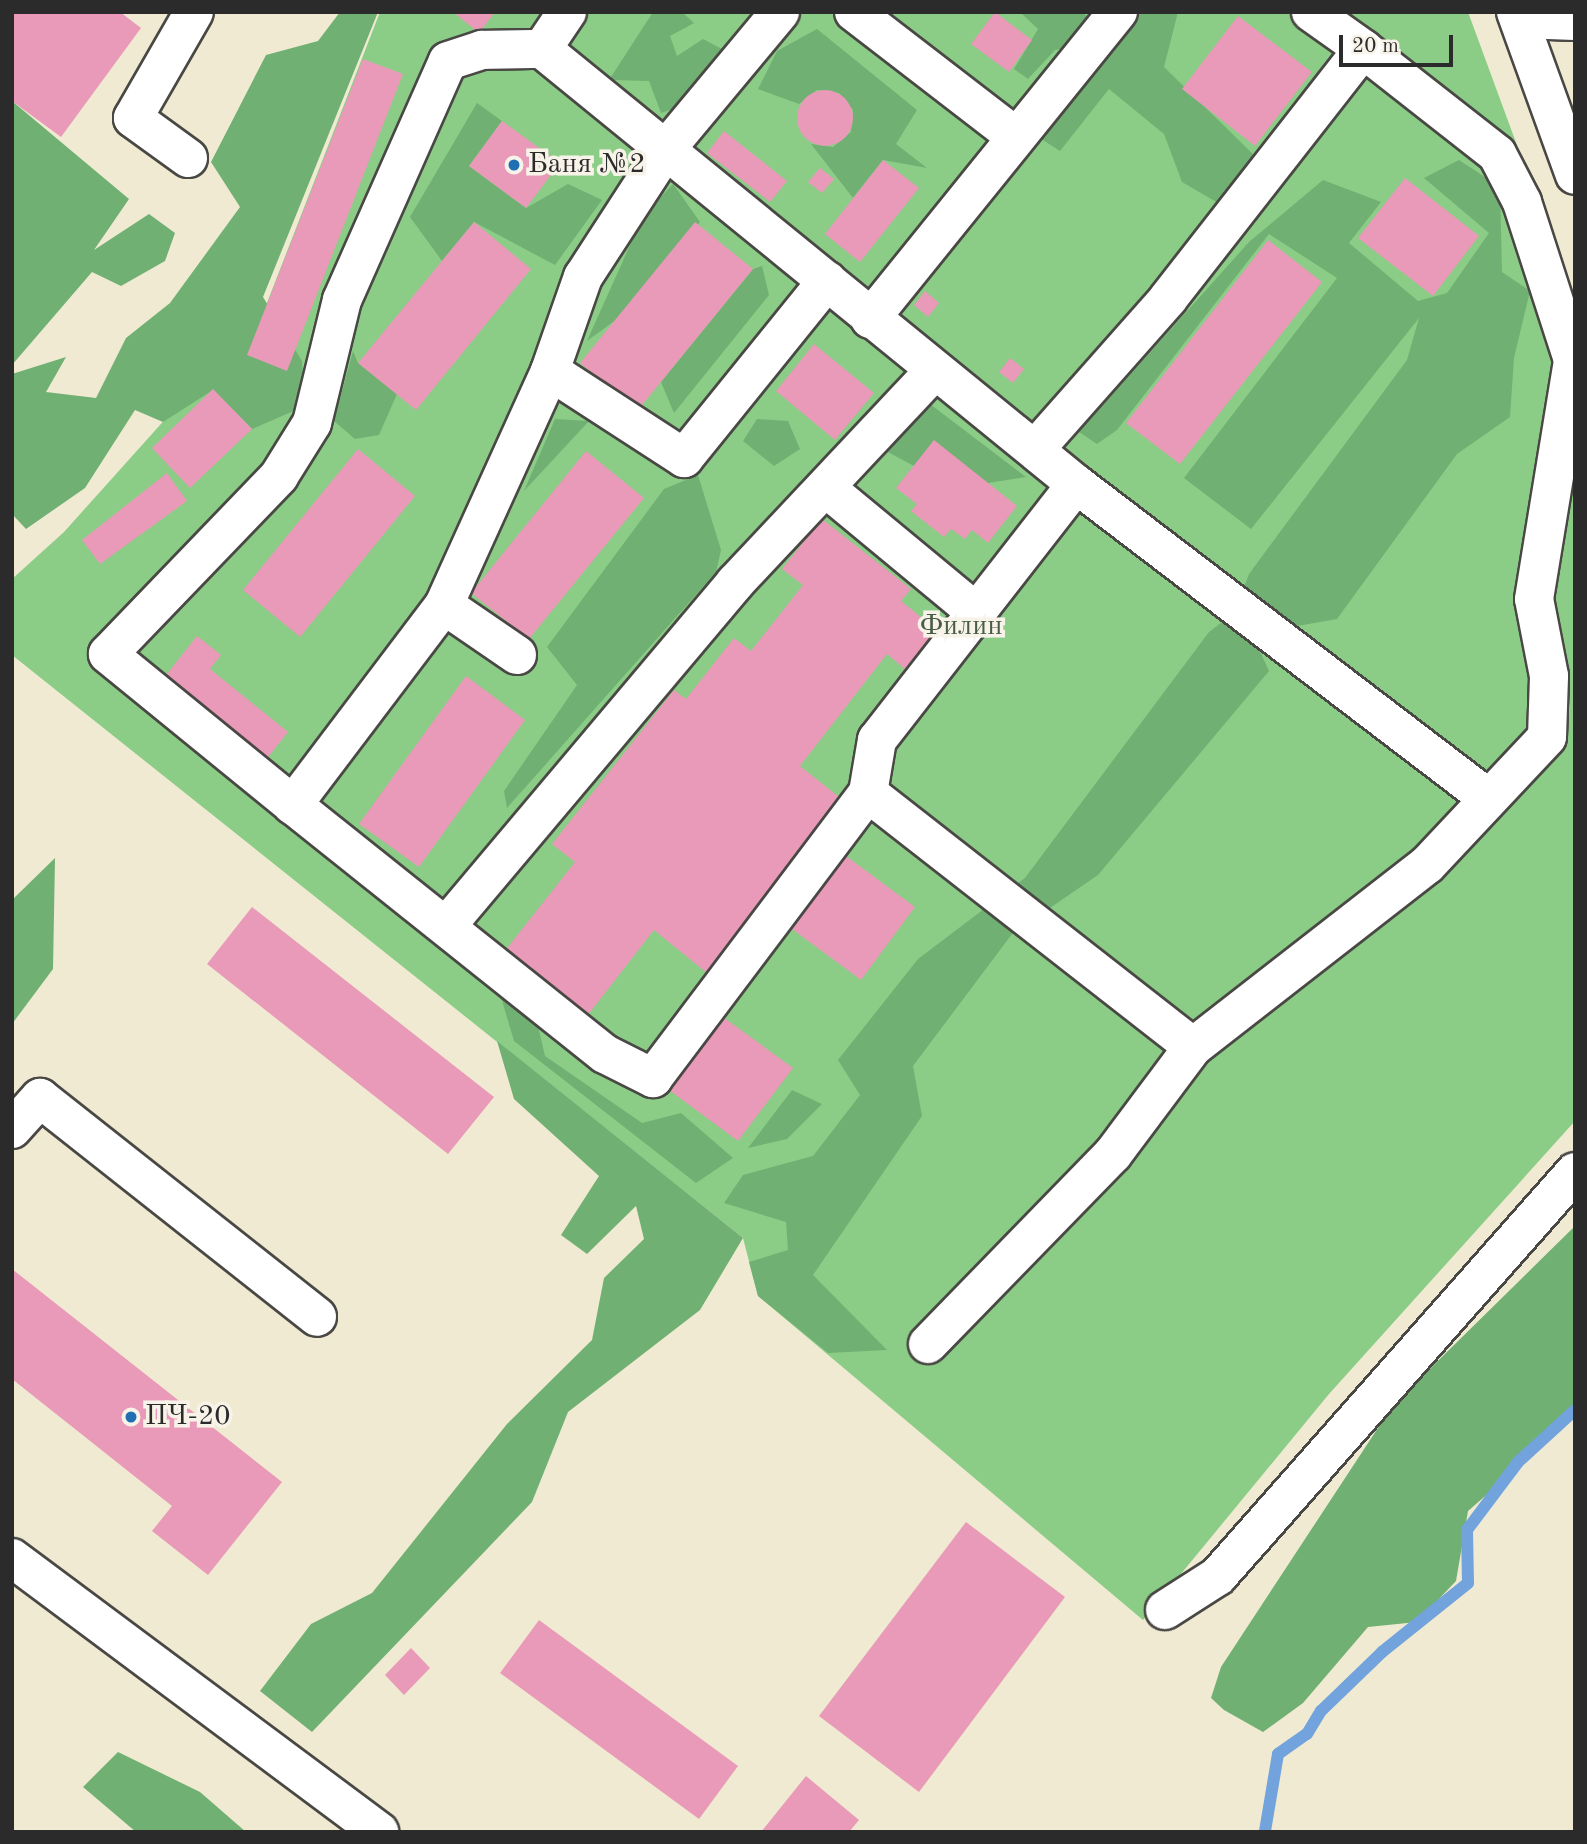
<!DOCTYPE html>
<meta charset="utf-8">
<style>
body{margin:0}
#map{position:relative;width:1587px;height:1844px;overflow:hidden;background:#f0ead2;font-family:"Old Standard TT",serif}
div>[style]{position:absolute}
.green>*{inset:0;background:#8bcd86}
.forest>*{inset:0;background:#70b073}
.stream>*{height:12px;margin:-6px;padding:0 6px;transform-origin:6px;border-radius:6px;background:#72a3dd}
.building>*{inset:0;background:#e89ab8}
.round{border-radius:50%}
.roads{filter:drop-shadow(2px 0 #494844) drop-shadow(-2px 0 #494844) drop-shadow(0 2px #494844) drop-shadow(0 -2px #494844)}
.minor>*{height:38px;margin:-19px;padding:0 19px;transform-origin:19px;border-radius:19px;background:#fff}
.dots>*{width:19px;height:19px;translate:-50% -50%;box-sizing:border-box;border:4px solid #f7f3e8;border-radius:50%}
span{translate:-50% -50%;white-space:nowrap;text-align:center;line-height:1.15;-webkit-text-stroke:7px #f7f3e8;paint-order:stroke}
.poi-label{font-size:28px;color:#2b2b2b}
.left{translate:0 -50%;text-align:left}
.park-label{font-size:28px;color:#485c46}
.frame{position:absolute;inset:0;border:14px solid #2b2b2b;pointer-events:none}
.scale{position:absolute;left:1339px;top:35px;width:114px;height:32px;box-sizing:border-box;border:4px solid #2b2b2b;border-top:0;padding-left:9px;font-size:21px;line-height:24px;white-space:nowrap;color:#2b2b2b;-webkit-text-stroke:5px #f7f3e8;paint-order:stroke}
</style>
<div id="map">
<div class="green">
<div style="clip-path:polygon(380px 12px,1468px 12px,1575px 303px,1575px 1121px,1329px 1394px,1143px 1620px,758px 1296px,743px 1238px,12px 655px,12px 579px,64px 532px,265px 308px)"></div>
</div>
<div class="forest">
<div style="clip-path:polygon(340px 12px,378px 12px,263px 297px,302px 361px,305px 406px,252px 429px,213px 390px,163px 422px,135px 410px,85px 488px,26px 529px,12px 514px,12px 374px,66px 357px,46px 392px,96px 398px,126px 338px,170px 303px,240px 207px,211px 162px,266px 55px,318px 41px)"></div>
<div style="clip-path:polygon(653px 12px,682px 12px,694px 23px,670px 36px,677px 56px,703px 39px,724px 50px,678px 107px,661px 113px,649px 81px,609px 80px)"></div>
<div style="clip-path:polygon(1020px 12px,1082px 12px,1092px 20px,1079px 45px,1055px 50px,1028px 79px,1014px 69px,1038px 29px)"></div>
<div style="clip-path:polygon(1128px 12px,1178px 12px,1164px 67px,1259px 160px,1218px 203px,1182px 182px,1164px 134px,1109px 89px,1060px 151px,1032px 133px)"></div>
<div style="clip-path:polygon(817px 29px,917px 110px,896px 144px,927px 168px,883px 160px,853px 198px,811px 144px,833px 147px,851px 132px,853px 110px,839px 93px,817px 90px,799px 104px,758px 89px,777px 51px)"></div>
<div style="clip-path:polygon(12px 101px,129px 199px,94px 250px,149px 214px,175px 233px,165px 261px,121px 286px,92px 272px,12px 365px)"></div>
<div style="clip-path:polygon(477px 103px,502px 121px,469px 166px,526px 208px,568px 184px,602px 200px,555px 265px,474px 222px,442px 261px,410px 217px)"></div>
<div style="clip-path:polygon(1459px 160px,1500px 187px,1502px 272px,1530px 291px,1514px 358px,1510px 417px,1457px 454px,1337px 619px,1252px 634px,1269px 671px,1098px 875px,1012px 934px,913px 1066px,922px 1116px,813px 1275px,887px 1350px,828px 1353px,758px 1296px,749px 1262px,788px 1250px,786px 1222px,724px 1203px,743px 1175px,813px 1156px,860px 1095px,838px 1060px,918px 959px,1025px 878px,1209px 632px,1234px 613px,1249px 574px,1407px 360px,1419px 318px,1251px 529px,1184px 478px,1337px 278px,1269px 234px,1117px 430px,1097px 444px,1079px 432px,1249px 242px,1323px 180px,1381px 202px,1349px 243px,1418px 301px,1447px 293px,1489px 233px,1424px 178px)"></div>
<div style="clip-path:polygon(673px 184px,700px 222px,617px 319px,587px 341px,643px 216px)"></div>
<div style="clip-path:polygon(762px 266px,769px 295px,674px 413px,661px 382px,753px 269px)"></div>
<div style="clip-path:polygon(353px 351px,358px 363px,397px 394px,379px 435px,355px 439px,334px 421px)"></div>
<div style="clip-path:polygon(930px 404px,1026px 477px,988px 483px,914px 466px,888px 452px)"></div>
<div style="clip-path:polygon(555px 419px,589px 421px,524px 491px)"></div>
<div style="clip-path:polygon(757px 419px,788px 421px,800px 449px,774px 466px,743px 441px)"></div>
<div style="clip-path:polygon(698px 475px,721px 550px,716px 572px,507px 808px,504px 791px,577px 685px,547px 647px,664px 489px)"></div>
<div style="clip-path:polygon(55px 858px,53px 969px,12px 1024px,12px 900px)"></div>
<div style="clip-path:polygon(501px 997px,538px 1026px,545px 1056px,642px 1123px,681px 1113px,733px 1158px,696px 1183px,514px 1041px)"></div>
<div style="clip-path:polygon(497px 1041px,743px 1238px,700px 1310px,568px 1412px,532px 1502px,312px 1732px,260px 1691px,311px 1624px,372px 1593px,507px 1424px,592px 1340px,604px 1278px,644px 1239px,636px 1206px,587px 1254px,561px 1235px,599px 1176px,514px 1099px)"></div>
<div style="clip-path:polygon(792px 1090px,822px 1104px,787px 1139px,748px 1148px)"></div>
<div style="clip-path:polygon(1575px 1226px,1575px 1403px,1538px 1450px,1468px 1511px,1456px 1581px,1417px 1622px,1368px 1627px,1303px 1703px,1263px 1732px,1224px 1710px,1211px 1698px,1221px 1667px,1393px 1405px)"></div>
<div style="clip-path:polygon(118px 1752px,200px 1792px,246px 1832px,136px 1832px,83px 1787px)"></div>
</div>
<div class="stream">
<div style="left:1265px;top:1831px;width:78px;rotate:-80.4deg"></div>
<div style="left:1278px;top:1754px;width:35px;rotate:-35deg"></div>
<div style="left:1307px;top:1734px;width:27px;rotate:-59deg"></div>
<div style="left:1321px;top:1711px;width:85px;rotate:-44deg"></div>
<div style="left:1382px;top:1652px;width:110px;rotate:-38.7deg"></div>
<div style="left:1468px;top:1583px;width:53px;rotate:-91.1deg"></div>
<div style="left:1467px;top:1530px;width:85px;rotate:-53.1deg"></div>
<div style="left:1518px;top:1462px;width:77px;rotate:-42.4deg"></div>
</div>
<div class="building">
<div style="clip-path:polygon(12px 12px,120px 12px,141px 28px,61px 137px,12px 101px)"></div>
<div style="clip-path:polygon(453px 12px,495px 12px,479px 33px)"></div>
<div style="clip-path:polygon(995px 12px,1032px 40px,1009px 72px,971px 44px)"></div>
<div style="clip-path:polygon(1238px 16px,1312px 72px,1255px 146px,1182px 89px)"></div>
<div style="clip-path:polygon(363px 59px,403px 74px,287px 371px,247px 355px)"></div>
<div class="round" style="left:797px;top:90px;width:56px;height:56px"></div>
<div style="clip-path:polygon(502px 121px,560px 163px,526px 208px,469px 166px)"></div>
<div style="clip-path:polygon(724px 131px,787px 181px,770px 202px,707px 153px)"></div>
<div style="clip-path:polygon(883px 160px,919px 188px,860px 262px,825px 234px)"></div>
<div style="clip-path:polygon(820px 168px,834px 179px,822px 193px,808px 182px)"></div>
<div style="clip-path:polygon(1405px 178px,1479px 236px,1433px 296px,1358px 238px)"></div>
<div style="clip-path:polygon(474px 222px,531px 269px,416px 410px,358px 363px)"></div>
<div style="clip-path:polygon(695px 222px,753px 269px,638px 410px,580px 363px)"></div>
<div style="clip-path:polygon(1268px 240px,1322px 282px,1180px 464px,1126px 423px)"></div>
<div style="clip-path:polygon(925px 291px,939px 303px,928px 317px,914px 305px)"></div>
<div style="clip-path:polygon(814px 344px,874px 393px,835px 440px,776px 391px)"></div>
<div style="clip-path:polygon(1010px 358px,1024px 369px,1013px 383px,999px 372px)"></div>
<div style="clip-path:polygon(213px 389px,252px 429px,190px 488px,152px 448px)"></div>
<div style="clip-path:polygon(934px 440px,1017px 506px,988px 543px,972px 530px,965px 539px,951px 529px,944px 537px,911px 511px,917px 504px,896px 488px)"></div>
<div style="clip-path:polygon(358px 449px,415px 496px,300px 637px,243px 590px)"></div>
<div style="clip-path:polygon(586px 451px,644px 498px,529px 639px,471px 593px)"></div>
<div style="clip-path:polygon(167px 473px,187px 501px,100px 564px,82px 540px)"></div>
<div style="clip-path:polygon(822px 519px,911px 589px,901px 601px,937px 630px,906px 670px,887px 654px,800px 766px,844px 801px,707px 973px,654px 930px,584px 1020px,501px 956px,575px 862px,552px 844px,674px 690px,686px 699px,734px 638px,751px 651px,803px 585px,782px 569px)"></div>
<div style="clip-path:polygon(197px 636px,221px 655px,210px 669px,288px 732px,261px 766px,159px 684px)"></div>
<div style="clip-path:polygon(466px 676px,525px 720px,419px 867px,359px 824px)"></div>
<div style="clip-path:polygon(846px 856px,915px 907px,861px 980px,792px 929px)"></div>
<div style="clip-path:polygon(252px 907px,494px 1097px,448px 1154px,207px 964px)"></div>
<div style="clip-path:polygon(723px 1017px,793px 1068px,738px 1141px,669px 1090px)"></div>
<div style="clip-path:polygon(12px 1269px,282px 1482px,208px 1575px,152px 1531px,172px 1506px,12px 1379px)"></div>
<div style="clip-path:polygon(966px 1522px,1065px 1597px,919px 1792px,819px 1716px)"></div>
<div style="clip-path:polygon(539px 1620px,738px 1766px,699px 1819px,500px 1673px)"></div>
<div style="clip-path:polygon(411px 1648px,430px 1668px,404px 1695px,385px 1675px)"></div>
<div style="clip-path:polygon(806px 1776px,859px 1820px,849px 1832px,761px 1832px)"></div>
</div>
<div class="roads">
<div class="minor">
<div style="left:567px;top:12px;width:45px;rotate:124deg"></div>
<div style="left:542px;top:49px;width:689px;rotate:39.17deg"></div>
<div style="left:1076px;top:484px;width:519px;rotate:37.33deg"></div>
<div style="left:854px;top:12px;width:203px;rotate:37.6deg"></div>
<div style="left:1311px;top:12px;width:64px;rotate:35.4deg"></div>
<div style="left:1516px;top:12px;width:173px;rotate:70.1deg"></div>
<div style="left:1522px;top:19px;width:53px;rotate:2.2deg"></div>
<div style="left:188px;top:158px;width:68px;rotate:-144deg"></div>
<div style="left:133px;top:118px;width:122px;rotate:-60.1deg"></div>
<div style="left:870px;top:319px;width:395px;rotate:-51.1deg"></div>
<div style="left:550px;top:371px;width:160px;rotate:33deg"></div>
<div style="left:684px;top:458px;width:228px;rotate:-51.1deg"></div>
<div style="left:826px;top:488px;width:196px;rotate:39.6deg"></div>
<div style="left:444px;top:605px;width:257px;rotate:-65.6deg"></div>
<div style="left:550px;top:371px;width:100px;rotate:-70.7deg"></div>
<div style="left:583px;top:277px;width:153px;rotate:-57deg"></div>
<div style="left:666px;top:149px;width:178px;rotate:-50.2deg"></div>
<div style="left:517px;top:655px;width:88px;rotate:-145.6deg"></div>
<div style="left:444px;top:605px;width:251px;rotate:127.1deg"></div>
<div style="left:293px;top:805px;width:399px;rotate:38.6deg"></div>
<div style="left:605px;top:1054px;width:54px;rotate:26.6deg"></div>
<div style="left:653px;top:1078px;width:357px;rotate:-53deg"></div>
<div style="left:868px;top:793px;width:54px;rotate:-80.4deg"></div>
<div style="left:877px;top:740px;width:324px;rotate:-52.1deg"></div>
<div style="left:868px;top:793px;width:412px;rotate:38deg"></div>
<div style="left:293px;top:805px;width:239px;rotate:-140.8deg"></div>
<div style="left:108px;top:654px;width:247px;rotate:-46.1deg"></div>
<div style="left:279px;top:476px;width:62px;rotate:-58.1deg"></div>
<div style="left:312px;top:423px;width:127px;rotate:-76.3deg"></div>
<div style="left:342px;top:300px;width:261px;rotate:-66.1deg"></div>
<div style="left:448px;top:61px;width:36px;rotate:-18deg"></div>
<div style="left:482px;top:50px;width:60px;rotate:-1deg"></div>
<div style="left:448px;top:924px;width:446px;rotate:-49.9deg"></div>
<div style="left:735px;top:583px;width:291px;rotate:-46.8deg"></div>
<div style="left:12px;top:1129px;width:42px;rotate:-47.9deg"></div>
<div style="left:40px;top:1098px;width:353px;rotate:38.3deg"></div>
<div style="left:928px;top:1344px;width:265px;rotate:-45.8deg"></div>
<div style="left:1113px;top:1154px;width:134px;rotate:-53.2deg"></div>
<div style="left:1193px;top:1047px;width:296px;rotate:-37.9deg"></div>
<div style="left:1427px;top:865px;width:175px;rotate:-46.8deg"></div>
<div style="left:1547px;top:737px;width:61px;rotate:-88.1deg"></div>
<div style="left:1549px;top:676px;width:78px;rotate:-101deg"></div>
<div style="left:1534px;top:599px;width:242px;rotate:-80.7deg"></div>
<div style="left:1573px;top:360px;width:166px;rotate:-107.9deg"></div>
<div style="left:1522px;top:202px;width:54px;rotate:-117.5deg"></div>
<div style="left:1497px;top:154px;width:170px;rotate:-141.9deg"></div>
<div style="left:1363px;top:49px;width:317px;rotate:128deg"></div>
<div style="left:1168px;top:299px;width:199px;rotate:131.5deg"></div>
<div style="left:12px;top:1558px;width:458px;rotate:36.7deg"></div>
<div style="left:1165px;top:1610px;width:63px;rotate:-32.7deg"></div>
<div style="left:1218px;top:1576px;width:539px;rotate:-48.53deg"></div>
</div>
</div>
<div class="dots">
<div style="left:514px;top:165px;background:#1f6fb2"></div>
<div style="left:131px;top:1417px;background:#1f6fb2"></div>
</div>
<div class="poi-label">
<span class="left" style="left:528px;top:165px">Баня №2</span>
<span class="left" style="left:145px;top:1417px">ПЧ-20</span>
</div>
<div class="park-label">
<span style="left:961px;top:627px">Филин</span>
</div>
<div class="frame"></div>
<div class="scale">20 m</div>
</div>
